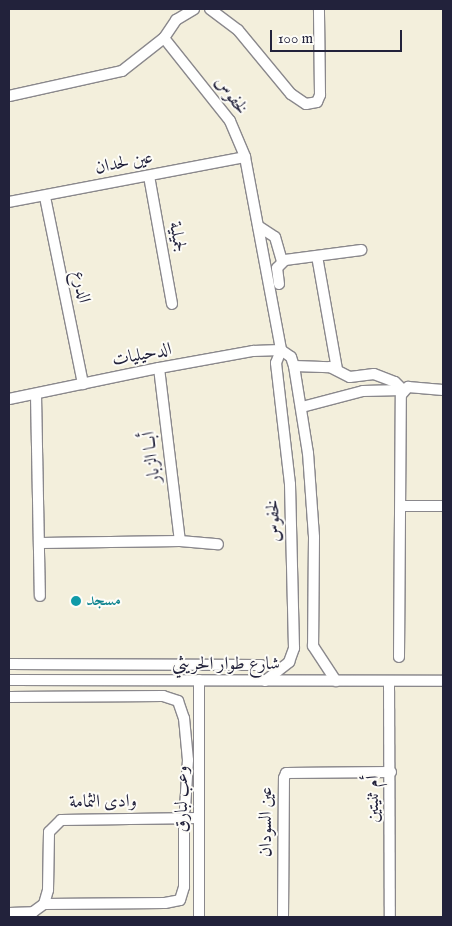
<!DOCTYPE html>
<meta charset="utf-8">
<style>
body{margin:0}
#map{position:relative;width:452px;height:926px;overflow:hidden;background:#f3efdc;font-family:"IM FELL English",Amiri,serif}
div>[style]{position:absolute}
.roads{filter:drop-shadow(1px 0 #8a888c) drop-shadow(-1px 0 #8a888c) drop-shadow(0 1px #8a888c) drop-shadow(0 -1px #8a888c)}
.minor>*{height:10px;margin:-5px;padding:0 5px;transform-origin:5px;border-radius:5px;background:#fff}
.dots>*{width:14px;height:14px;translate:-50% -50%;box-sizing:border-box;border:2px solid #fdfcf7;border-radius:50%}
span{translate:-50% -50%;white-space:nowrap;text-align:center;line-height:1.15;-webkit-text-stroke:4px #fdfcf7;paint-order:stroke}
.street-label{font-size:18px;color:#22223b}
.culture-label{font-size:18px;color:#0d838f}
.left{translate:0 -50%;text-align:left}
.frame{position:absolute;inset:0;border:10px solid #22223b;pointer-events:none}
.scale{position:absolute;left:270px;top:30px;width:132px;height:22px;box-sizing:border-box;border:2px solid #22223b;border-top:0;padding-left:6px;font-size:15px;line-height:18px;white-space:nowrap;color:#22223b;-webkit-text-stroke:4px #fdfcf7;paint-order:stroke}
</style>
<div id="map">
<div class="roads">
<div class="minor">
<div style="left:210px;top:9px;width:35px;rotate:37deg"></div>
<div style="left:238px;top:30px;width:83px;rotate:50.4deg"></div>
<div style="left:291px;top:94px;width:18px;rotate:34deg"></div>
<div style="left:306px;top:104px;width:11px;rotate:-10deg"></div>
<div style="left:317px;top:102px;width:8px;rotate:-67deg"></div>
<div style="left:320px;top:95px;width:86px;rotate:-90.7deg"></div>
<div style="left:164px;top:38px;width:106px;rotate:51.5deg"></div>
<div style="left:230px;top:121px;width:39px;rotate:67deg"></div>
<div style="left:245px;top:157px;width:196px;rotate:79.4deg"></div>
<div style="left:281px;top:350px;width:12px;rotate:35deg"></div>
<div style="left:291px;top:357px;width:9px;rotate:72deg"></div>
<div style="left:294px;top:366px;width:88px;rotate:80.9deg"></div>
<div style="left:308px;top:453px;width:84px;rotate:85.9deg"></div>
<div style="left:314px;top:537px;width:109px;rotate:90.5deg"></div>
<div style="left:313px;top:646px;width:42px;rotate:56.7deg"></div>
<div style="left:9px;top:96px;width:116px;rotate:-12.5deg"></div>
<div style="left:122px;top:71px;width:53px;rotate:-38.2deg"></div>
<div style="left:164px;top:38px;width:22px;rotate:-56deg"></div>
<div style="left:176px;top:20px;width:21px;rotate:-31deg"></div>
<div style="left:149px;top:176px;width:130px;rotate:79.8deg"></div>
<div style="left:45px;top:197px;width:191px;rotate:78.5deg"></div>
<div style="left:9px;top:202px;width:240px;rotate:-10.8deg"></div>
<div style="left:258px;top:226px;width:20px;rotate:33deg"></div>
<div style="left:275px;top:237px;width:26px;rotate:74deg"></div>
<div style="left:317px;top:256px;width:116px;rotate:80deg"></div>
<div style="left:279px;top:284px;width:16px;rotate:-97deg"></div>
<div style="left:277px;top:268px;width:11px;rotate:-45deg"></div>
<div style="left:285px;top:260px;width:77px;rotate:-7.5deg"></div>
<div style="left:294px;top:366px;width:36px;rotate:2deg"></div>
<div style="left:330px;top:367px;width:22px;rotate:27deg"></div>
<div style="left:350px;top:377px;width:24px;rotate:-7deg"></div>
<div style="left:374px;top:374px;width:22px;rotate:21deg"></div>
<div style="left:395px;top:382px;width:11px;rotate:45deg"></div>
<div style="left:159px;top:368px;width:174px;rotate:83.1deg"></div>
<div style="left:36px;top:395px;width:201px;rotate:88.9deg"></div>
<div style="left:9px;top:399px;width:153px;rotate:-11.7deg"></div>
<div style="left:159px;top:368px;width:96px;rotate:-10.3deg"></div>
<div style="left:253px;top:351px;width:28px;rotate:-2deg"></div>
<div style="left:302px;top:407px;width:63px;rotate:-14.7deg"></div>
<div style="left:363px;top:391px;width:40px;rotate:-1.4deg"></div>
<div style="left:402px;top:506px;width:41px"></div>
<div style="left:41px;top:543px;width:139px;rotate:-0.8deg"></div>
<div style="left:180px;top:541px;width:38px;rotate:5deg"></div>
<div style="left:399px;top:657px;width:262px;rotate:-89.6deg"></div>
<div style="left:401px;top:395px;width:11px;rotate:-49deg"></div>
<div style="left:408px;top:387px;width:35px;rotate:5deg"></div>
<div style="left:9px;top:664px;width:252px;rotate:0.2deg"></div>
<div style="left:9px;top:680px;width:434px;rotate:0.1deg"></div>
<div style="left:265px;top:681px;width:31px;rotate:-38deg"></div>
<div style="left:289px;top:662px;width:15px;rotate:-70deg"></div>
<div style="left:294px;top:648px;width:164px;rotate:-91.4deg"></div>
<div style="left:290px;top:484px;width:122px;rotate:-96.6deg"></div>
<div style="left:276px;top:363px;width:14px;rotate:-69deg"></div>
<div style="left:389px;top:681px;width:236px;rotate:89.8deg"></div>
<div style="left:9px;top:697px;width:154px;rotate:-0.4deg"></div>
<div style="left:163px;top:696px;width:16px;rotate:18deg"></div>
<div style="left:178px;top:701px;width:18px;rotate:71deg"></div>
<div style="left:184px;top:718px;width:42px;rotate:84.6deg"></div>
<div style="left:188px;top:760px;width:49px;rotate:93.5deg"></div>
<div style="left:44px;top:904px;width:121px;rotate:-0.5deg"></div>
<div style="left:165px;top:903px;width:15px;rotate:-11deg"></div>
<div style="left:180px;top:900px;width:14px;rotate:-73deg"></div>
<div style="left:184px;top:887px;width:58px;rotate:-90deg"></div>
<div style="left:9px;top:913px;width:24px;rotate:-2deg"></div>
<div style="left:33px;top:912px;width:14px;rotate:-36deg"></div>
<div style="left:44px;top:904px;width:15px;rotate:-74deg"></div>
<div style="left:48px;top:890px;width:58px;rotate:-89deg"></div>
<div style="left:49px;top:832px;width:17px;rotate:-45deg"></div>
<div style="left:61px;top:820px;width:138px;rotate:-0.8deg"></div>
<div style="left:199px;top:917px;width:237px;rotate:-90deg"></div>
<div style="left:283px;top:917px;width:139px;rotate:-89.6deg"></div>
<div style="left:284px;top:778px;width:5px;rotate:-68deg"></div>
<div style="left:286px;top:773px;width:105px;rotate:-0.5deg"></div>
</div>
</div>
<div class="dots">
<div style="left:76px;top:601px;background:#0f9aa8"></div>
</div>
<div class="street-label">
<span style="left:230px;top:96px;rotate:54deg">لخفوس</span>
<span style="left:124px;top:164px;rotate:-11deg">عين لحدان</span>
<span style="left:176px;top:237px;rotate:80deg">لجميلية</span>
<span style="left:80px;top:287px;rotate:79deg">الدرع</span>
<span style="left:142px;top:356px;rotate:-11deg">الدحيليات</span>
<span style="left:153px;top:457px;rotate:-97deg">أبــا الزبار</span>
<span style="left:275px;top:521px;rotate:-92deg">لخفوس</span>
<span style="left:226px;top:665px">شارع طوار الحريثي</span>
<span style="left:183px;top:799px;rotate:-90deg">وعب لبارق</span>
<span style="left:374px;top:799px;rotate:-90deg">أم ثنيتين</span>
<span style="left:103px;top:803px;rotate:-1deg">وادى الثمامة</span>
<span style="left:267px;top:822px;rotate:-90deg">عين السودان</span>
</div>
<div class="culture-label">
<span class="left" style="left:86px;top:601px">مسجد</span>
</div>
<div class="frame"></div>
<div class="scale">100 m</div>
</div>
